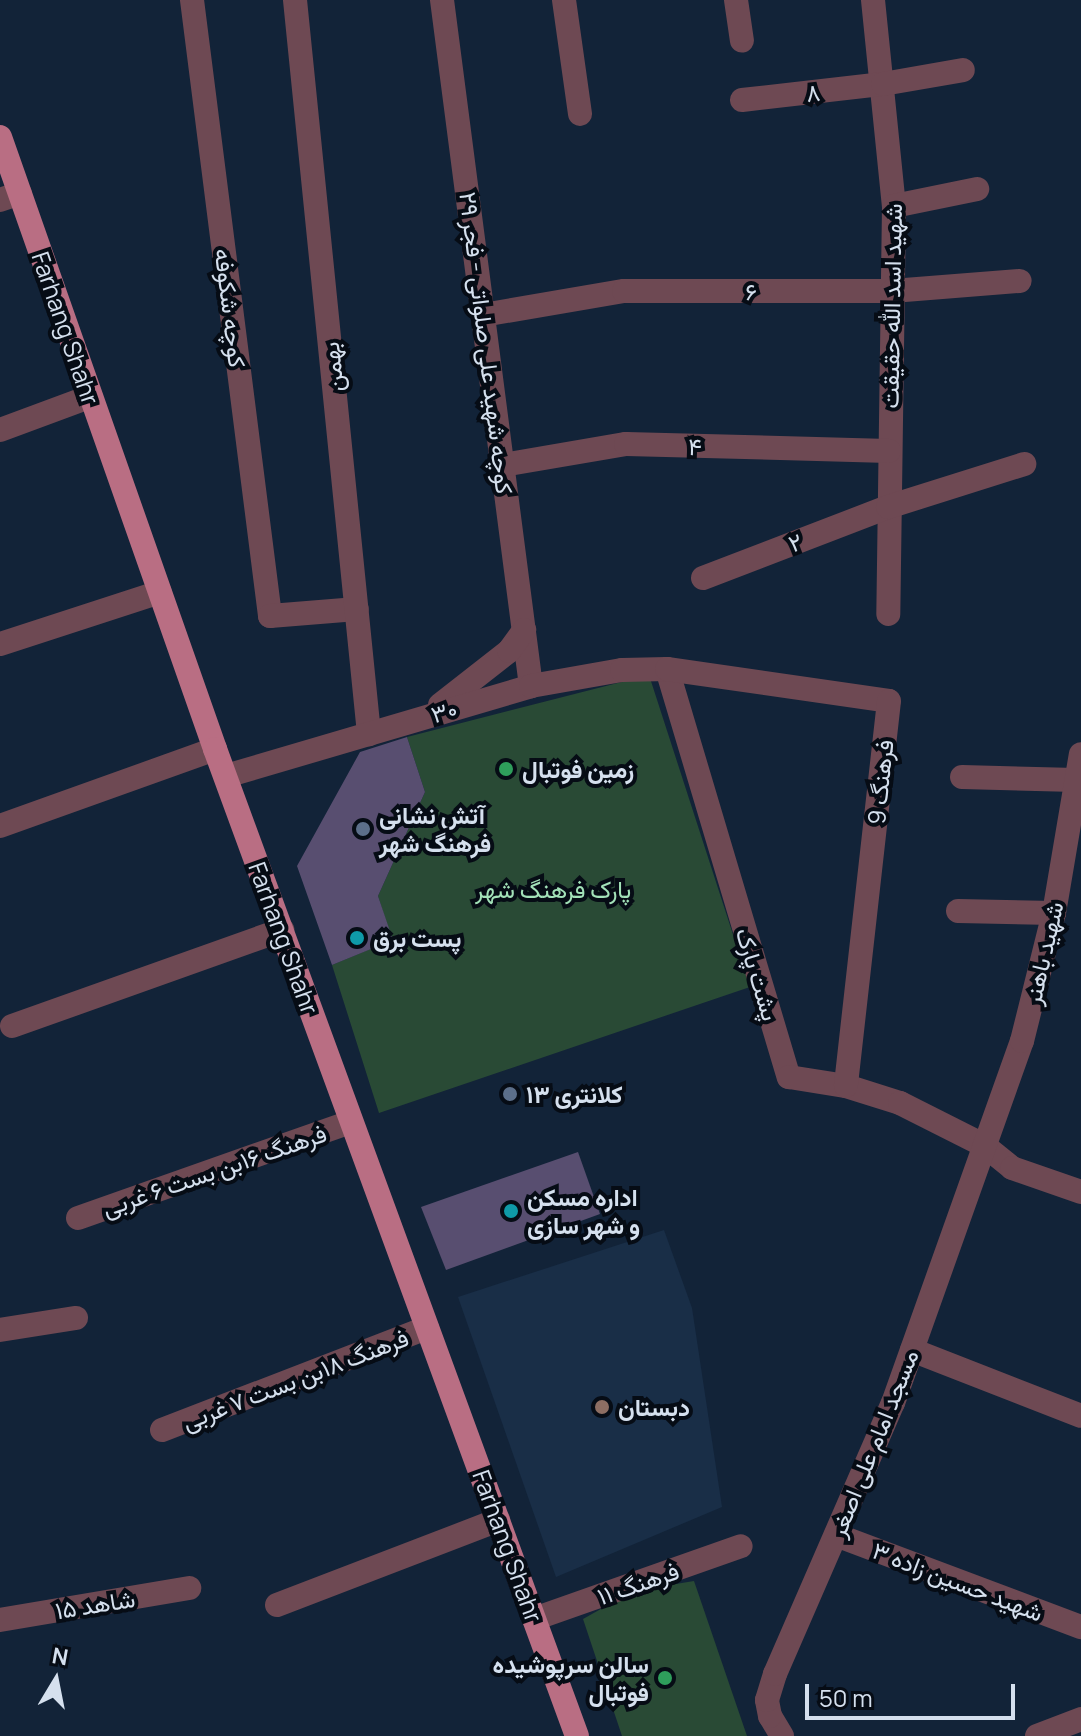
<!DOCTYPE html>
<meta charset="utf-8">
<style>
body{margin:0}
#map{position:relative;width:1081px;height:1736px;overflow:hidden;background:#122338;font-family:Manrope,Vazirmatn,sans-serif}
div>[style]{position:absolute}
.built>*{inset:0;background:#192e47}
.green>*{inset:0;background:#294a35}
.building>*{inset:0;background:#584e70}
.minor>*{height:24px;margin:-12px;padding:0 12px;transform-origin:12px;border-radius:12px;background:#6e4953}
.major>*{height:24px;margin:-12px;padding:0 12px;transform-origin:12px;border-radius:12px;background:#b96e83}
.dots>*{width:22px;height:22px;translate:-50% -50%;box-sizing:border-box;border:4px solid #060c15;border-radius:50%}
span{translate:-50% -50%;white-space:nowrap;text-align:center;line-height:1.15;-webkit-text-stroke:8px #060c15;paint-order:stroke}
.street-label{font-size:24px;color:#d5e0ee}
.poi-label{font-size:24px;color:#d5e0ee;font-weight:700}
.left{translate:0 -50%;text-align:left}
.right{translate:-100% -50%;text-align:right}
.park-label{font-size:24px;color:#a3e3b9}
.north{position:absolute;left:16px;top:1640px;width:80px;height:80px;-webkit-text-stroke:6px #060c15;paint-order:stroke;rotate:10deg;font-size:22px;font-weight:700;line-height:32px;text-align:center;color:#d5e0ee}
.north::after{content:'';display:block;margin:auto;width:28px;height:36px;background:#d5e0ee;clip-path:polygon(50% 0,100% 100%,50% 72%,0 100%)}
.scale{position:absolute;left:805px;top:1684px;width:210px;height:36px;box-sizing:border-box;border:4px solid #d5e0ee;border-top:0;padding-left:10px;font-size:24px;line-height:28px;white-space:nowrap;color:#d5e0ee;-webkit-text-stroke:6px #060c15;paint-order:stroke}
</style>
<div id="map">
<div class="built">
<div style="clip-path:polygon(664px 1230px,692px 1308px,722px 1507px,556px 1577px,458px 1297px)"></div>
</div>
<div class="green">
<div style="clip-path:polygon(649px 675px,750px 987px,379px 1113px,332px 965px,392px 940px,378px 896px,425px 792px,407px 737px)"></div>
<div style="clip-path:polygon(694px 1581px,747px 1736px,622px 1736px,583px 1619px,633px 1591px)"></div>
</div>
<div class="building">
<div style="clip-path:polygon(407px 737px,425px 792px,378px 896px,393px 940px,332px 965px,297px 866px,360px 752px)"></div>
<div style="clip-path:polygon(578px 1152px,600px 1214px,446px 1270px,421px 1207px)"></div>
</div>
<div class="minor">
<div style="left:192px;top:0;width:621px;rotate:82.78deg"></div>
<div style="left:270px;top:616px;width:87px;rotate:-4.6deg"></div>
<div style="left:295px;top:0;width:738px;rotate:84.24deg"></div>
<div style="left:442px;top:0;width:692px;rotate:82.61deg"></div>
<div style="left:564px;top:0;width:115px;rotate:82deg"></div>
<div style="left:736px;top:0;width:41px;rotate:81.7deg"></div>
<div style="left:873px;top:0;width:207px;rotate:84.2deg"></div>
<div style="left:894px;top:206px;width:408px;rotate:90.8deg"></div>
<div style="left:742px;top:100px;width:142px;rotate:-6.5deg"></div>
<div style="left:883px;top:84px;width:81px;rotate:-9.9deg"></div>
<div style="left:0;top:200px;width:21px;rotate:-19deg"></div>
<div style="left:894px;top:206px;width:85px;rotate:-11.6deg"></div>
<div style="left:483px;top:315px;width:143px;rotate:-9.7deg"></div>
<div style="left:624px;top:291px;width:268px"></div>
<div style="left:892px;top:291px;width:128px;rotate:-4.5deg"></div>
<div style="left:0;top:430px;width:95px;rotate:-20.3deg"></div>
<div style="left:503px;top:465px;width:125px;rotate:-9.7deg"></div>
<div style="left:626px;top:444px;width:263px;rotate:1.5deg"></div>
<div style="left:703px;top:578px;width:198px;rotate:-21deg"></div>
<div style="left:888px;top:507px;width:143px;rotate:-17.5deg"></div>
<div style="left:0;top:644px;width:168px;rotate:-18deg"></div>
<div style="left:667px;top:669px;width:426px;rotate:73.4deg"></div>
<div style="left:789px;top:1077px;width:58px;rotate:9deg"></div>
<div style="left:846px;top:1086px;width:57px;rotate:17.5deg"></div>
<div style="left:900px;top:1103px;width:95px;rotate:26.8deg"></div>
<div style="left:985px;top:1146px;width:35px;rotate:39deg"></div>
<div style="left:1012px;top:1168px;width:73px;rotate:19.2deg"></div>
<div style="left:440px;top:705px;width:88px;rotate:-38deg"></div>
<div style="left:509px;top:651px;width:26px;rotate:-54deg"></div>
<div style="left:226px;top:776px;width:318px;rotate:-16.4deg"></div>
<div style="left:531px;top:686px;width:92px;rotate:-10deg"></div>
<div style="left:622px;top:670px;width:45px;rotate:-1.3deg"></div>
<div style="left:667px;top:669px;width:224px;rotate:8.2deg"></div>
<div style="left:889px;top:701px;width:387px;rotate:96.4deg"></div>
<div style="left:962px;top:777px;width:114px;rotate:1.5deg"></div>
<div style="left:0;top:826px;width:228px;rotate:-19.7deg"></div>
<div style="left:958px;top:911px;width:96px;rotate:1.2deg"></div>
<div style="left:12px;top:1026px;width:287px;rotate:-19.6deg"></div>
<div style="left:78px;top:1218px;width:289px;rotate:-19.4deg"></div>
<div style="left:0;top:1330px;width:77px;rotate:-9deg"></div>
<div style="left:912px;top:1350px;width:181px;rotate:21.3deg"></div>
<div style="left:162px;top:1430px;width:284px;rotate:-21.1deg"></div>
<div style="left:836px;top:1535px;width:262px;rotate:20.6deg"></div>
<div style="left:277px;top:1605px;width:237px;rotate:-21deg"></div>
<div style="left:534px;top:1619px;width:219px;rotate:-19.4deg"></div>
<div style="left:0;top:1620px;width:192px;rotate:-9.6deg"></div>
<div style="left:782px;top:1736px;width:23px;rotate:-121deg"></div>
<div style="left:770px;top:1716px;width:16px;rotate:-101deg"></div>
<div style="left:767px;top:1700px;width:27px;rotate:-73deg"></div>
<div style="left:775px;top:1674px;width:296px;rotate:-66.5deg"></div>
<div style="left:893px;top:1403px;width:384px;rotate:-70.4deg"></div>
<div style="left:1022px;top:1041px;width:132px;rotate:-76deg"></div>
<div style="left:1054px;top:913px;width:161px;rotate:-80.4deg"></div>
<div style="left:1037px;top:1736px;width:47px;rotate:-21.1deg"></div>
</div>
<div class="major">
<div style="left:0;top:137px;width:649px;rotate:70.64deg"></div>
<div style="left:215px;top:749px;width:1051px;rotate:69.86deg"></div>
</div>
<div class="dots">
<div style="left:506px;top:769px;background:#2e9e5b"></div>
<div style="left:363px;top:829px;background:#5c6f8a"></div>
<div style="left:357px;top:938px;background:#0f9aa8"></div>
<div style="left:510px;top:1094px;background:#5c6f8a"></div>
<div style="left:511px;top:1211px;background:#0f9aa8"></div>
<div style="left:602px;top:1407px;background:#8d6e63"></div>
<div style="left:665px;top:1678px;background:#2e9e5b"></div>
</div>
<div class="street-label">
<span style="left:813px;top:92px;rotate:-6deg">۸</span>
<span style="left:751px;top:291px">۶</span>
<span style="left:891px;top:306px;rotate:-89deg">شهید اسد الله حقیقت</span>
<span style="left:231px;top:308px;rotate:83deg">کوچه شکوفه</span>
<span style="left:66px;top:328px;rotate:71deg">Farhang Shahr</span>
<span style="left:487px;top:343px;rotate:83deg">کوچه شهید علی صلواتی - فجر ۲۹</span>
<span style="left:332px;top:367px;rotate:-96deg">بهمن</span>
<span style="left:695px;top:446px;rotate:2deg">۴</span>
<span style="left:795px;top:542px;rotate:-21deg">۲</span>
<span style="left:444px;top:711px;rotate:-16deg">۳۰</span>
<span style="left:880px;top:782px;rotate:-84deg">فرهنگ 9</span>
<span style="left:284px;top:938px;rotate:70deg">Farhang Shahr</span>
<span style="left:1043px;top:953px;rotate:-77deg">شهید باهنر</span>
<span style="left:758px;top:974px;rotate:73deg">پشت پارک</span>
<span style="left:214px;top:1170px;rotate:-19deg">فرهنگ ۱۶بن بست ۶ غربی</span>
<span style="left:295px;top:1379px;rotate:-21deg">فرهنگ ۱۸بن بست ۷ غربی</span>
<span style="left:873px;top:1443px;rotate:-68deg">مسجد امام علی اصغر</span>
<span style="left:508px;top:1546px;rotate:70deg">Farhang Shahr</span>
<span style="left:958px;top:1581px;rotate:21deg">شهید حسین زاده ۳</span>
<span style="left:638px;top:1583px;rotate:-19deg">فرهنگ ۱۱</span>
<span style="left:95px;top:1604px;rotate:-9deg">شاهد ۱۵</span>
</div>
<div class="poi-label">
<span class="left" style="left:522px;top:769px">زمین فوتبال</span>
<span class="left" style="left:379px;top:829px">آتش نشانی<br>فرهنگ شهر</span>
<span class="left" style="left:373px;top:938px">پست برق</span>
<span class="left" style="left:526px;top:1094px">کلانتری ۱۳</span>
<span class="left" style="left:527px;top:1211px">اداره مسکن<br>و شهر سازی</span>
<span class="left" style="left:618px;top:1407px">دبستان</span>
<span class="right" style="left:649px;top:1678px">سالن سرپوشیده<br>فوتبال</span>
</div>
<div class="park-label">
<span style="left:553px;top:889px">پارک فرهنگ شهر</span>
</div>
<div class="north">N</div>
<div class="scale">50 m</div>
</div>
